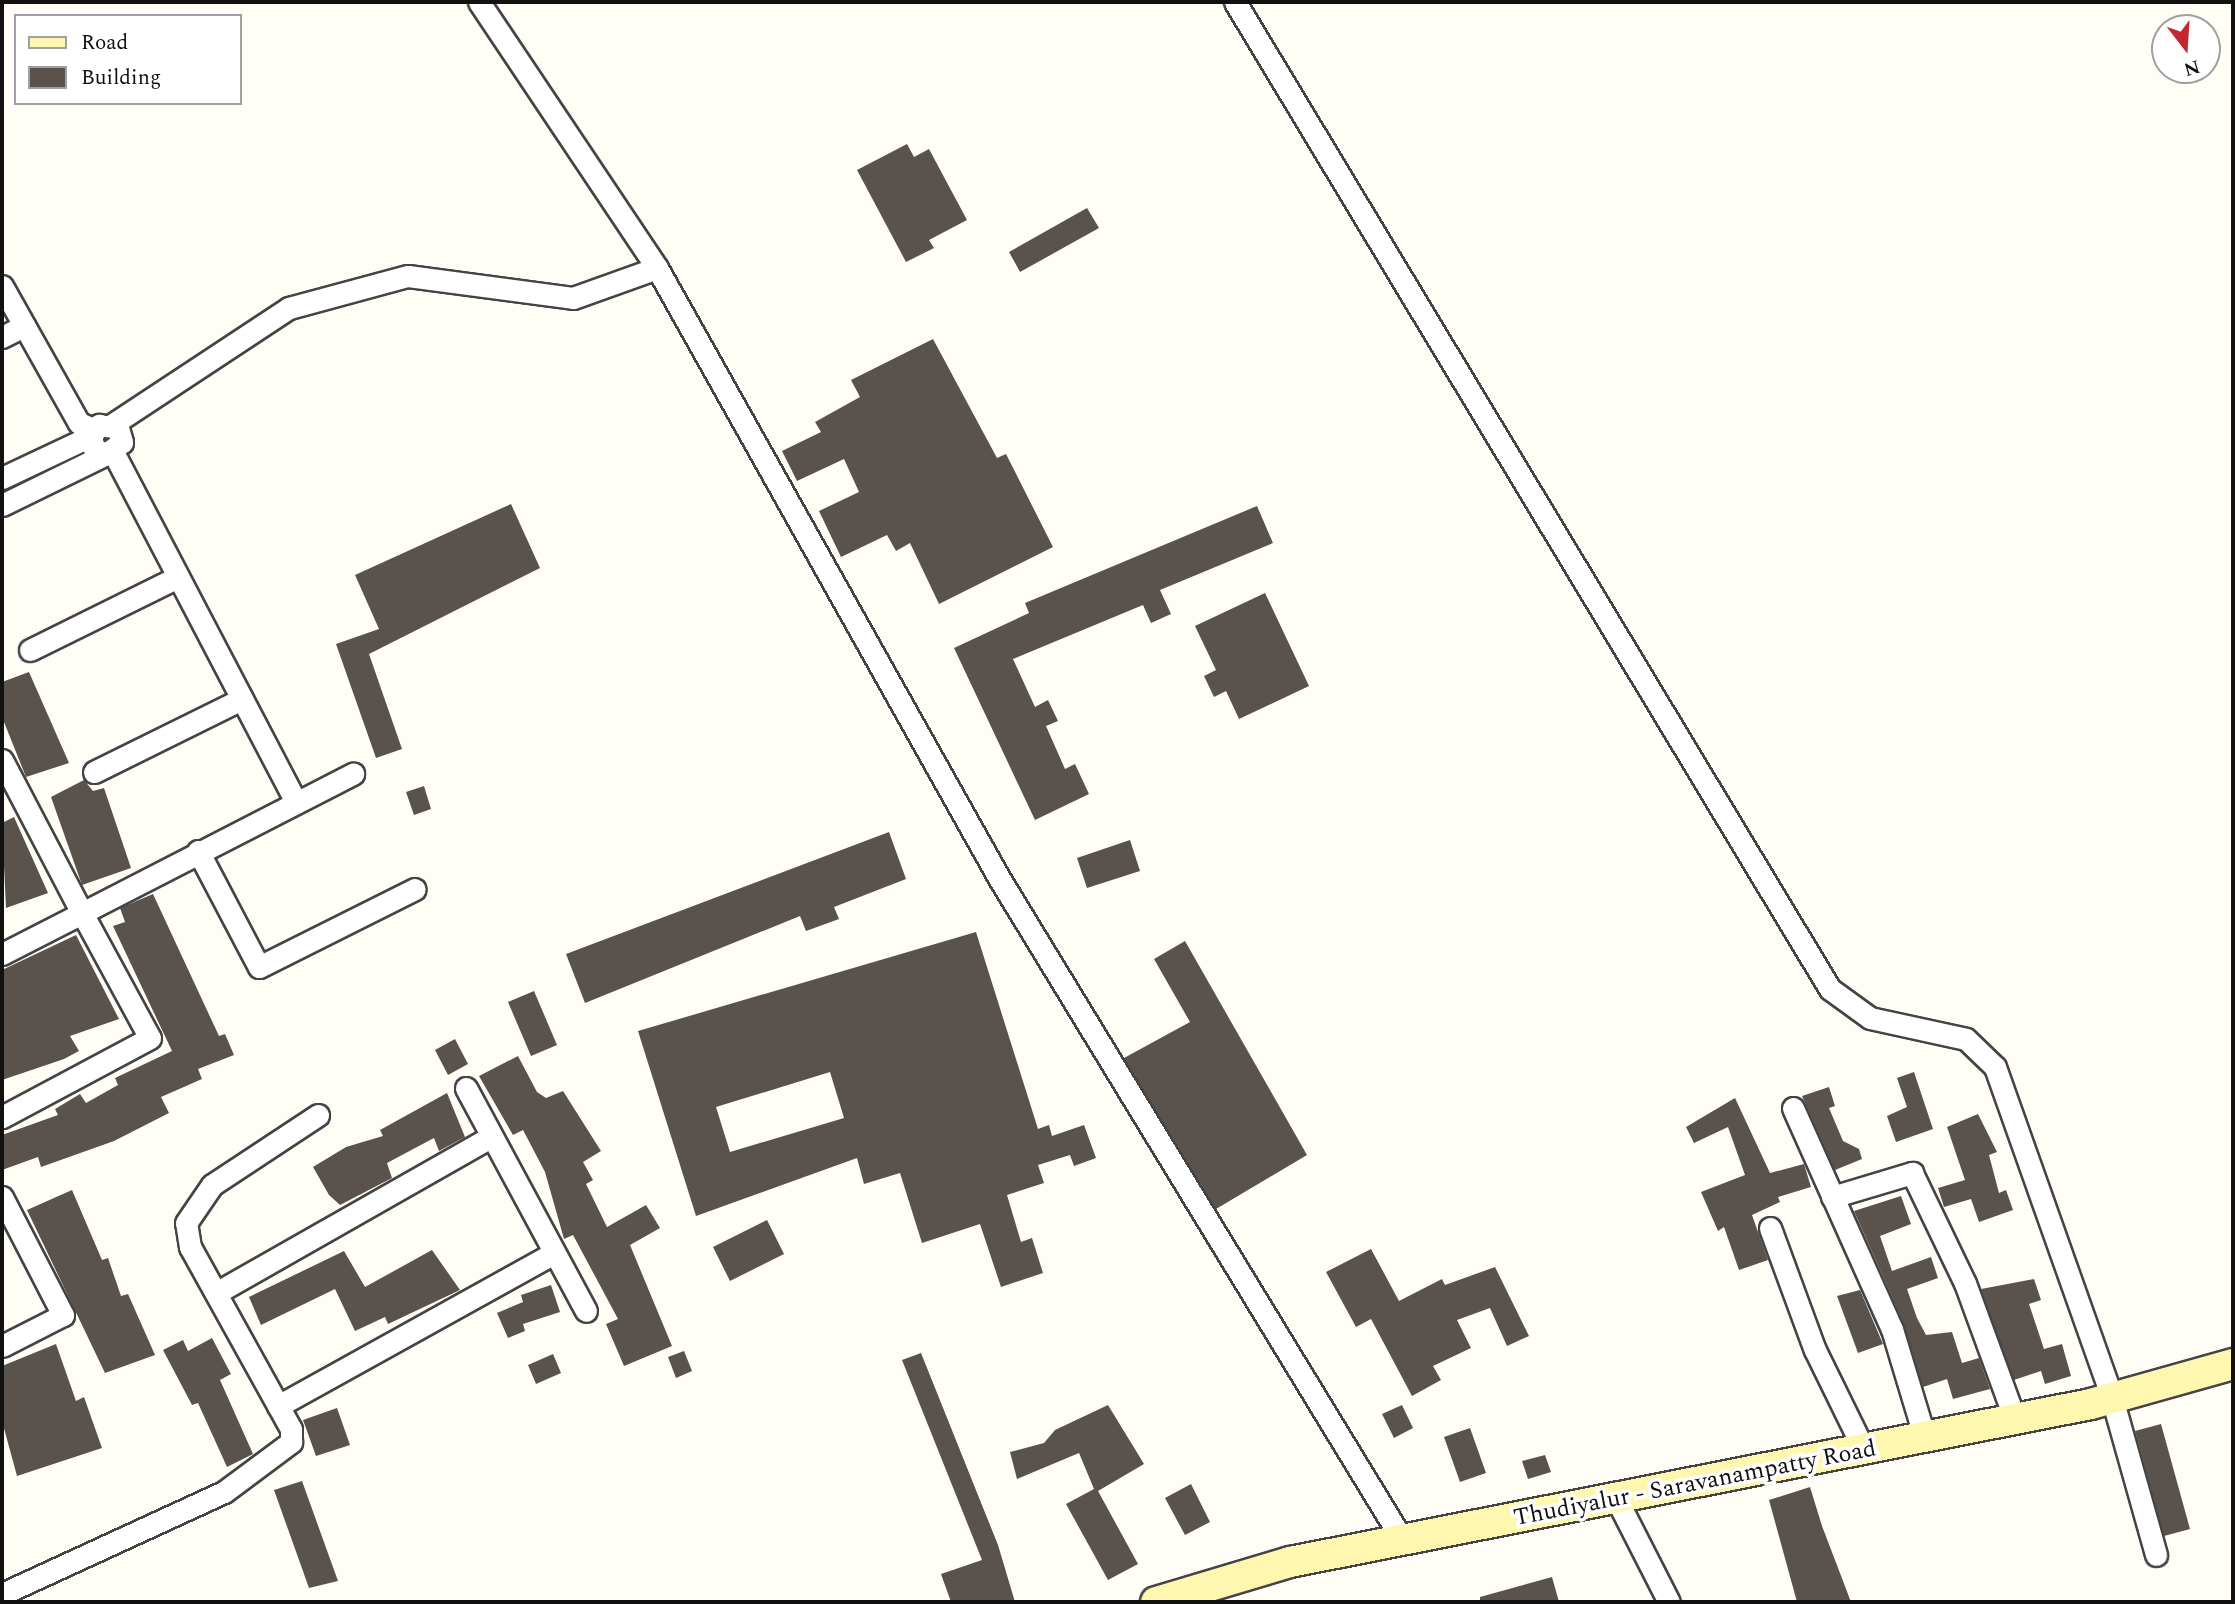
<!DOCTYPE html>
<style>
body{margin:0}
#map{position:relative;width:2235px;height:1604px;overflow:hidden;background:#fffdf5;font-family:Spectral,serif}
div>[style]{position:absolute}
.building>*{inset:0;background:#5a524d}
.roads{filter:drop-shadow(2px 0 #444) drop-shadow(-2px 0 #444) drop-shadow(0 2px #444) drop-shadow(0 -2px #444)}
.minor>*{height:21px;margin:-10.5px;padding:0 10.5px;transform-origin:10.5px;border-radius:10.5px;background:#fff}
.secondary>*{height:30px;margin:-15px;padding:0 15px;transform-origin:15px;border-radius:15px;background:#fff6b0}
span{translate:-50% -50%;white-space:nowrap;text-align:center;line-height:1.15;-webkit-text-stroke:7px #fff;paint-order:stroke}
.street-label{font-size:24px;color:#111}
.frame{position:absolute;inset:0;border:4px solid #111;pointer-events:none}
.legend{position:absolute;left:14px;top:14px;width:228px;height:91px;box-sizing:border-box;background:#fff;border:2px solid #a0a0a0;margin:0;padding:9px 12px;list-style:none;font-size:21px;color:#111}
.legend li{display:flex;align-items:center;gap:14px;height:35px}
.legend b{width:35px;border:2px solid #a0a0a0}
.north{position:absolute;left:2151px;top:14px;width:70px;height:70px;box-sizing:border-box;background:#fff;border:2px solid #a0a0a0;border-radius:50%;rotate:163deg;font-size:19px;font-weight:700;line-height:28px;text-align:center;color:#111}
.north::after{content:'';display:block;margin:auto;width:24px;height:32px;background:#c4262e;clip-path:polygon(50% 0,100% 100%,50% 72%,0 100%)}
</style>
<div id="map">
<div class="building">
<div style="clip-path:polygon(907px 144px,914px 157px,929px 149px,967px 220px,929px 240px,934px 248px,906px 262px,857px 170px)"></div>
<div style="clip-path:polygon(1087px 208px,1099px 228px,1020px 272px,1009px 252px)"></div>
<div style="clip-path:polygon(933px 339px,997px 458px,1006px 454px,1053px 547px,939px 604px,910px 543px,896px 551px,887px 535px,841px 557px,819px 511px,859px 492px,844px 459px,797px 481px,782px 451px,821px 432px,815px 422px,860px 397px,851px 380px)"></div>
<div style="clip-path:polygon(511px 504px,540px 568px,369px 654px,402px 749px,376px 758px,336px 644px,379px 629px,355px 575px)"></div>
<div style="clip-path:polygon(1257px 506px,1273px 543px,1160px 590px,1171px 614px,1151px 623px,1143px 605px,1013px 659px,1035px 707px,1048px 700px,1058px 721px,1046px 726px,1065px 769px,1075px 764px,1089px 794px,1035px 820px,954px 648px,1029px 613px,1025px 603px)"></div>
<div style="clip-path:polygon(1265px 593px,1309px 686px,1239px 719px,1226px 691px,1214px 697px,1204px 676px,1216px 670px,1195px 626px)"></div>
<div style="clip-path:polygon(29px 672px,69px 763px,26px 777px,2px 717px,2px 682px)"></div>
<div style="clip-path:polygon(84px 780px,93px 791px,104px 788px,131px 868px,82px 885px,51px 797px)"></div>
<div style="clip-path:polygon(424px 786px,431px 809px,414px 815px,406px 792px)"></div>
<div style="clip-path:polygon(14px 817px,48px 893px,6px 908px,2px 823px)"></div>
<div style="clip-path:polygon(889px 832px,906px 879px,834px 907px,839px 919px,806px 931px,800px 916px,585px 1003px,566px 954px)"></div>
<div style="clip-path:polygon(1130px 840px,1140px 871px,1087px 888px,1077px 858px)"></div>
<div style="clip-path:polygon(153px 894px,219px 1036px,225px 1034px,234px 1055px,198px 1069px,202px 1079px,161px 1097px,169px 1113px,114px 1141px,41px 1167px,38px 1157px,2px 1170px,2px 1135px,58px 1115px,55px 1109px,80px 1094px,86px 1103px,118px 1085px,115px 1078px,172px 1051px,113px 926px,125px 922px,120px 908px)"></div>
<div style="clip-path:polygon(evenodd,976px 932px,1038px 1129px,1049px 1125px,1052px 1136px,1084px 1125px,1096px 1158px,1074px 1166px,1070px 1155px,1038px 1165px,1044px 1183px,1007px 1195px,1021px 1242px,1032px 1238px,1043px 1273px,1001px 1287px,980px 1224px,922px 1243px,900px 1173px,864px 1184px,857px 1158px,696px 1216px,638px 1031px,976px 932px,830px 1072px,844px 1118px,730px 1152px,716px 1107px,830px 1072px)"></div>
<div style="clip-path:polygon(76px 935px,119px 1019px,70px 1036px,79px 1051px,64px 1059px,2px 1080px,2px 970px)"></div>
<div style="clip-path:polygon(1185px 941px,1307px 1155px,1216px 1209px,1124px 1058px,1190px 1022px,1154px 959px)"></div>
<div style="clip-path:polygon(534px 991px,557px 1045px,531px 1056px,508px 1002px)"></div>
<div style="clip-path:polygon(455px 1039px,468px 1064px,448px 1075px,435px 1050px)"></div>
<div style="clip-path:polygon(518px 1056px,537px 1092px,546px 1098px,563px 1091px,601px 1151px,583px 1162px,593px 1180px,586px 1184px,607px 1227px,646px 1205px,660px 1228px,630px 1245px,672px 1346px,624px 1366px,606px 1324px,618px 1319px,573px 1235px,564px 1239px,545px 1172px,523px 1130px,513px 1135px,479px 1076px)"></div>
<div style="clip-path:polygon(1914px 1072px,1933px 1129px,1896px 1142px,1887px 1116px,1907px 1107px,1897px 1078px)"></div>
<div style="clip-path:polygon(1829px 1087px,1835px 1106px,1829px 1108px,1843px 1141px,1859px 1149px,1862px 1159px,1835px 1170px,1802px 1096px)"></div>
<div style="clip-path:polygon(447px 1093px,465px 1137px,439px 1151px,434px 1138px,387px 1163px,392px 1178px,340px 1205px,329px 1195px,313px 1167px,346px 1147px,383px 1136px,380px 1130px)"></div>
<div style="clip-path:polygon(1735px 1098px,1770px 1173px,1804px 1164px,1811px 1187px,1778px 1197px,1780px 1202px,1752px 1215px,1768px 1260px,1739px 1270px,1724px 1227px,1718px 1231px,1701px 1192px,1745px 1175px,1728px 1127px,1694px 1143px,1686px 1127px)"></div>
<div style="clip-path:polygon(1978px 1114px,1997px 1152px,1989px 1155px,1999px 1193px,2006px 1190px,2013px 1210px,1979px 1222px,1971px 1199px,1944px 1207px,1938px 1188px,1965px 1180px,1947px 1127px)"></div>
<div style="clip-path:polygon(72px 1190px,102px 1260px,108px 1258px,121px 1296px,128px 1294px,155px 1355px,105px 1373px,27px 1210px)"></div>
<div style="clip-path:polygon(1901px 1196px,1911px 1224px,1880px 1236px,1892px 1271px,1931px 1257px,1938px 1278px,1907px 1289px,1917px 1318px,1926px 1335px,1952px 1332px,1962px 1363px,1979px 1358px,1990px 1389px,1953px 1399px,1947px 1379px,1923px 1387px,1904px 1324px,1854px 1211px)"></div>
<div style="clip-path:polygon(767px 1220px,784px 1254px,730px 1281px,713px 1247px)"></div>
<div style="clip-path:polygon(1371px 1249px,1399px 1301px,1442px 1279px,1445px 1285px,1495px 1267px,1529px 1336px,1507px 1346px,1490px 1308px,1457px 1320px,1471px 1348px,1433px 1366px,1441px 1380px,1412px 1396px,1371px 1319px,1356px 1327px,1326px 1272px)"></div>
<div style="clip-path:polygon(432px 1250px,460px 1290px,388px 1324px,385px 1317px,355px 1331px,335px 1289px,261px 1325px,249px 1297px,344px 1251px,365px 1287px)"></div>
<div style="clip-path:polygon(2034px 1279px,2041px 1300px,2029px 1304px,2044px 1349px,2062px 1344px,2071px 1376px,2045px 1384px,2041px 1371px,2014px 1380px,1981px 1289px)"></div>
<div style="clip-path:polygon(551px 1285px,560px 1312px,523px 1324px,525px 1331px,508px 1338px,497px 1313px,523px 1302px,521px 1295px)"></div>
<div style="clip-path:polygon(1860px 1290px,1883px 1344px,1858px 1353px,1837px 1296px)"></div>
<div style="clip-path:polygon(212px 1338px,231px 1374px,220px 1380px,253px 1454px,227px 1467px,198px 1403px,192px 1405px,163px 1350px,183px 1340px,188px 1351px)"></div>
<div style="clip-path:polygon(56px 1344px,76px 1401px,84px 1397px,102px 1448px,17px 1476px,2px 1421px,2px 1366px)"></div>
<div style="clip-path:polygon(684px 1351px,692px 1371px,676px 1378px,668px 1357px)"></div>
<div style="clip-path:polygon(921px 1353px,998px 1545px,1015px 1602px,951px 1602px,941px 1574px,982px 1560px,902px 1360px)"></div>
<div style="clip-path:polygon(553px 1354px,561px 1373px,536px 1384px,528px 1365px)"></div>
<div style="clip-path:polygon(1108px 1405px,1144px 1464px,1098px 1491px,1138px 1564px,1108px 1580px,1066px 1504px,1094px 1489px,1079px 1453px,1017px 1479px,1010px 1452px,1044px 1443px,1055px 1430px)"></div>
<div style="clip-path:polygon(1402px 1405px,1413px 1428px,1394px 1438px,1382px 1414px)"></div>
<div style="clip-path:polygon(337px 1408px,350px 1445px,316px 1456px,303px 1420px)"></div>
<div style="clip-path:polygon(2161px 1424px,2190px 1529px,2164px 1536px,2135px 1431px)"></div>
<div style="clip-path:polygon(1470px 1428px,1486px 1473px,1460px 1482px,1444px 1437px)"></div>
<div style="clip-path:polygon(1545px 1455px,1551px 1472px,1528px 1479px,1522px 1461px)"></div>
<div style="clip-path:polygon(302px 1481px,338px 1581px,309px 1588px,274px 1490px)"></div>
<div style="clip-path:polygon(1191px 1484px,1210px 1522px,1185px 1535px,1165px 1498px)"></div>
<div style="clip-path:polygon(1810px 1487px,1822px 1526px,1851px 1602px,1797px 1602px,1769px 1500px)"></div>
<div style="clip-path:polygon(1552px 1577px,1559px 1602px,1480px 1602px,1480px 1597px)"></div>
</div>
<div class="roads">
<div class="minor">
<div style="left:479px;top:2px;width:320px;rotate:56.2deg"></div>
<div style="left:657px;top:268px;width:699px;rotate:60.72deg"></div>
<div style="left:999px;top:878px;width:776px;rotate:58.64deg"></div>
<div style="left:1235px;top:2px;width:1152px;rotate:58.92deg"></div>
<div style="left:1830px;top:989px;width:49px;rotate:35.9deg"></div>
<div style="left:1870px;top:1018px;width:98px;rotate:12.3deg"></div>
<div style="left:1966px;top:1039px;width:40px;rotate:44deg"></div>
<div style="left:1995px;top:1067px;width:351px;rotate:70.5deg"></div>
<div style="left:2112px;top:1398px;width:163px;rotate:74.3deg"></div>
<div style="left:2px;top:286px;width:157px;rotate:60.7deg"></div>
<div style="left:79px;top:423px;width:15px;rotate:23deg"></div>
<div style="left:2px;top:337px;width:25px;rotate:-27deg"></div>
<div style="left:113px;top:424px;width:211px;rotate:-33.4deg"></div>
<div style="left:289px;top:308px;width:123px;rotate:-15.1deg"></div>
<div style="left:408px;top:276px;width:166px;rotate:7.6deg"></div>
<div style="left:573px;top:298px;width:89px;rotate:-19.7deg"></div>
<div style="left:113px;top:452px;width:393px;rotate:62.4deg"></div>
<div style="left:2px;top:478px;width:98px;rotate:-25.3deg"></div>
<div style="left:91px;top:436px;width:14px;rotate:-54deg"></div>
<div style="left:99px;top:425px;width:19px;rotate:9deg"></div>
<div style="left:118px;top:428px;width:15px;rotate:74deg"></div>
<div style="left:122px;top:442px;width:20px;rotate:143deg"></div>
<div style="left:106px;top:454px;width:13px;rotate:-157deg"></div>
<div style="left:94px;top:449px;width:13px;rotate:-103deg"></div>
<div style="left:2px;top:505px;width:116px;rotate:-26.1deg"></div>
<div style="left:30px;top:650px;width:165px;rotate:-26.3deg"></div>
<div style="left:2px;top:760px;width:173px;rotate:62.4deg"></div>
<div style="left:82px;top:913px;width:305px;rotate:-27.2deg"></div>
<div style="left:94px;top:772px;width:165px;rotate:-26.3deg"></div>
<div style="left:198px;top:851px;width:131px;rotate:62.3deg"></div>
<div style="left:259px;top:967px;width:174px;rotate:-26.6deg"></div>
<div style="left:2px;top:954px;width:90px;rotate:-27.1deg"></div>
<div style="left:82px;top:913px;width:142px;rotate:61.5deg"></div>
<div style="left:150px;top:1038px;width:168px;rotate:151.9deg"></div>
<div style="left:466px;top:1088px;width:253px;rotate:61.7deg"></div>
<div style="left:1793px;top:1108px;width:242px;rotate:65.9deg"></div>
<div style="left:1892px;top:1329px;width:114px;rotate:73.2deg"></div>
<div style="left:2px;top:1197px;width:133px;rotate:62.7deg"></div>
<div style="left:63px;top:1315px;width:68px;rotate:153.1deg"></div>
<div style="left:1832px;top:1197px;width:84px;rotate:-16.7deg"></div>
<div style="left:1912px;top:1173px;width:122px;rotate:64.3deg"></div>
<div style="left:1965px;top:1283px;width:146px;rotate:69.9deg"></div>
<div style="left:1770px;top:1228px;width:130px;rotate:69.8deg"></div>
<div style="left:1815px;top:1350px;width:111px;rotate:63.9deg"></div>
<div style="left:216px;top:1293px;width:316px;rotate:-29.6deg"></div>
<div style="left:278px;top:1406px;width:316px;rotate:-29deg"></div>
<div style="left:1617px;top:1500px;width:114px;rotate:63deg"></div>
<div style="left:2px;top:1594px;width:244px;rotate:-24.7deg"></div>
<div style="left:224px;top:1492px;width:84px;rotate:-36.7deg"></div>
<div style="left:291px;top:1442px;width:13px;rotate:-90deg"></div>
<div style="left:291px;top:1429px;width:208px;rotate:-119deg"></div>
<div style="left:190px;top:1247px;width:24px;rotate:-99deg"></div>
<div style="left:186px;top:1223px;width:46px;rotate:-55.6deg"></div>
<div style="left:212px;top:1185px;width:127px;rotate:-33.4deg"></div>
</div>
<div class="secondary">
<div style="left:1156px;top:1602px;width:140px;rotate:-16.6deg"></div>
<div style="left:1290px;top:1562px;width:816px;rotate:-11.16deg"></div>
<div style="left:2091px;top:1404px;width:148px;rotate:-15.7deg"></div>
</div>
</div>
<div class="street-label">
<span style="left:1695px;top:1484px;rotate:-11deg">Thudiyalur - Saravanampatty Road</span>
</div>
<div class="frame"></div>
<ul class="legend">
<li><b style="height:9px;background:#fff6b0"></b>Road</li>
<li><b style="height:19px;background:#5a524d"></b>Building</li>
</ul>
<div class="north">N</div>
</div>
